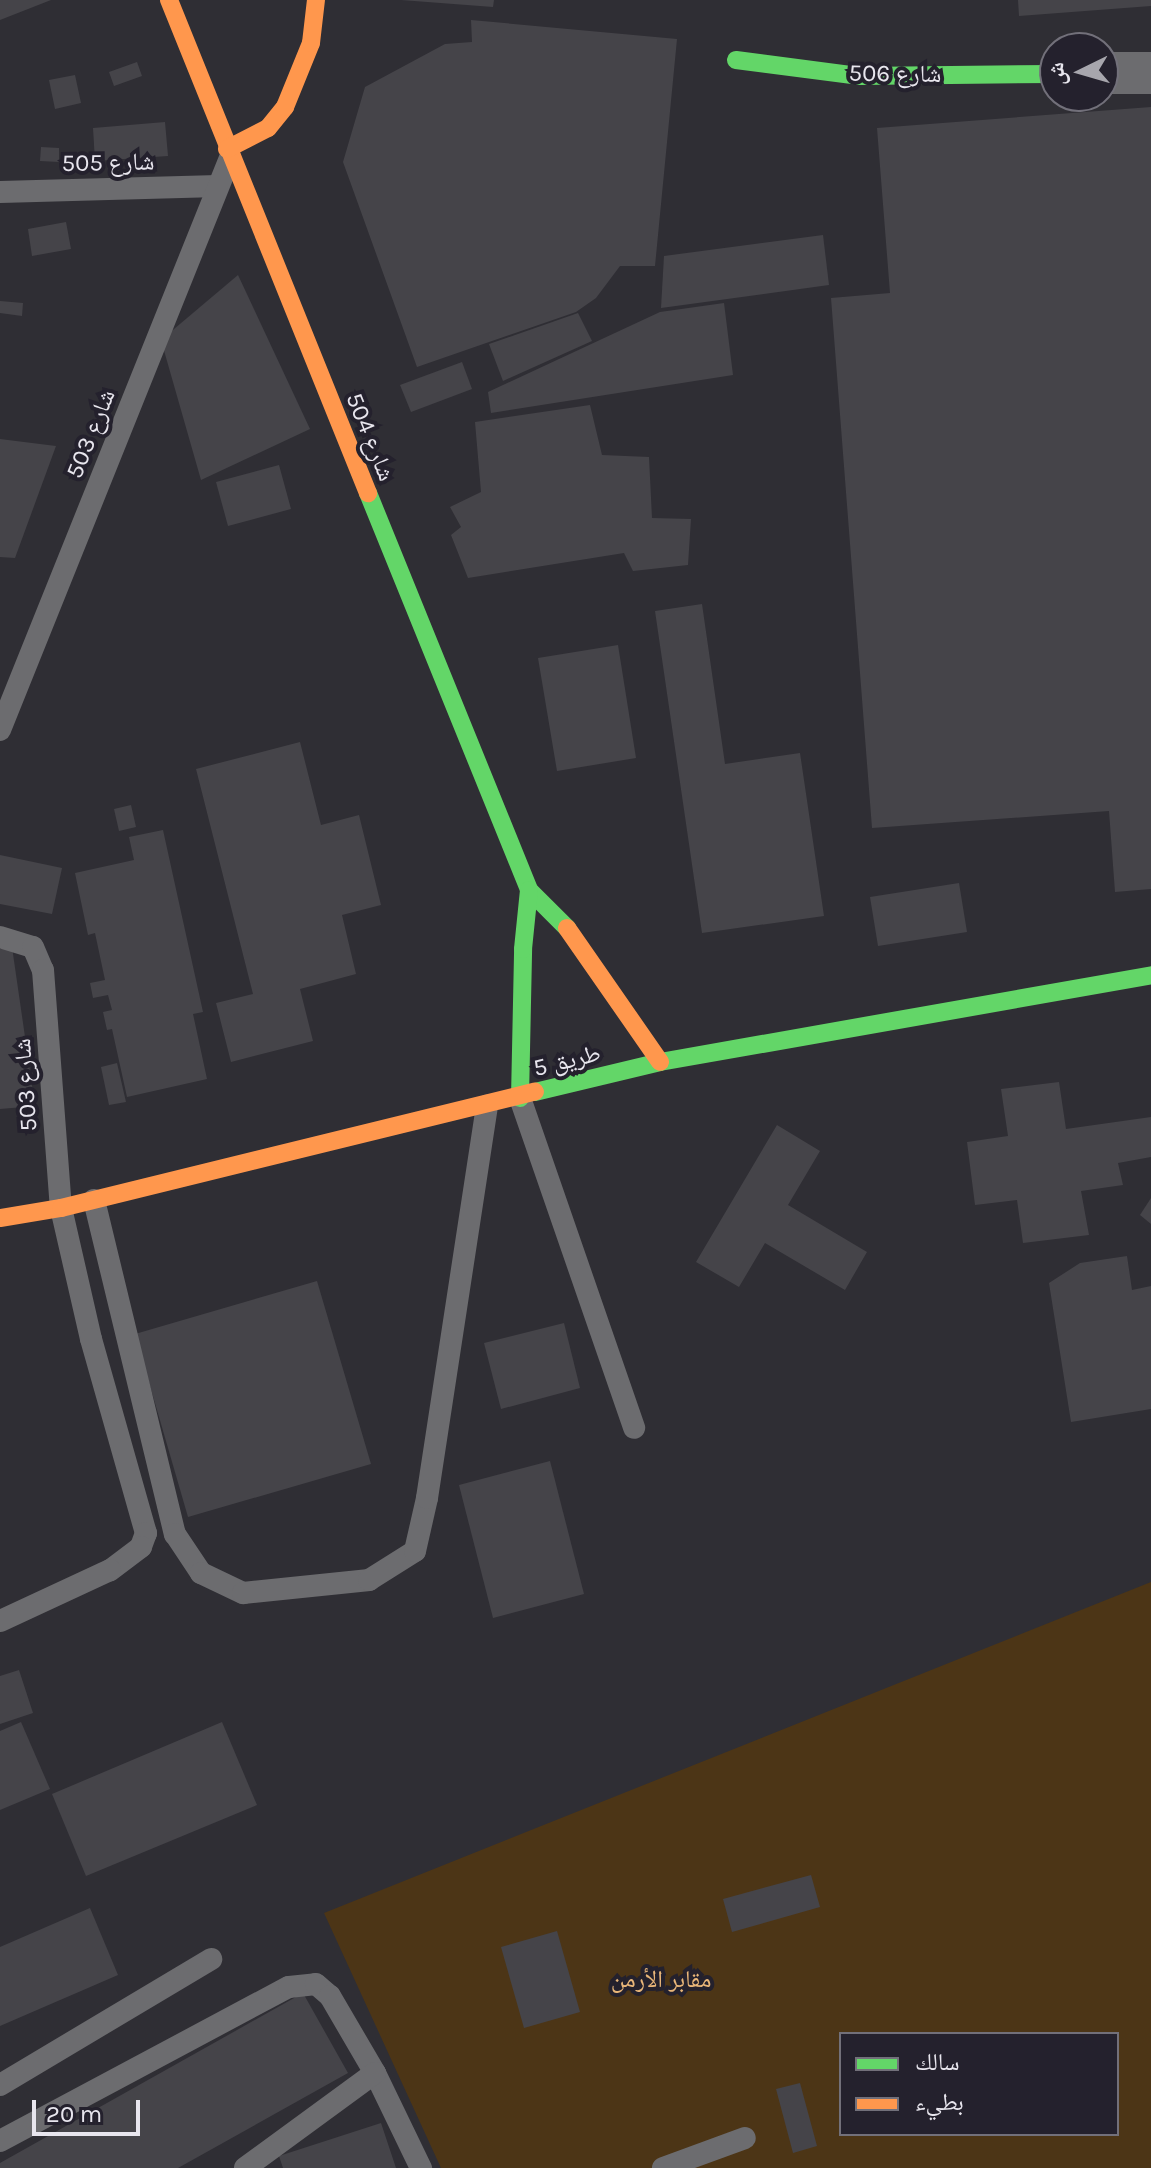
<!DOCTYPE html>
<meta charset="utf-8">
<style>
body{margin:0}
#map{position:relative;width:1151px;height:2168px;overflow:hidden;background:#2f2e34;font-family:Karla,"Noto Naskh Arabic",sans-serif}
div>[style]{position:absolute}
.green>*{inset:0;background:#4c3516}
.building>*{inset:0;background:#454449}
.lane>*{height:22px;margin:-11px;padding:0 11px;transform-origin:11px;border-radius:11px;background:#6c6c6f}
.street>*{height:42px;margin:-21px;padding:0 21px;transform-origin:21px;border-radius:21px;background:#6c6c6f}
.fast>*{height:18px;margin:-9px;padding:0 9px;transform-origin:9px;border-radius:9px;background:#63d668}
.slow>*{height:18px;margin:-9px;padding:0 9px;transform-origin:9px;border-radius:9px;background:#ff974d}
span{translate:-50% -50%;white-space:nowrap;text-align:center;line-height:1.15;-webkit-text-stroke:8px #24212d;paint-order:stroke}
.street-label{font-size:24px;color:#e8e6ee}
.park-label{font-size:24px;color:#e9b679}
.legend{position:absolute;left:839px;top:2032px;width:280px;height:104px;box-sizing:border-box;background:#24212d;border:2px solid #72707a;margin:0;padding:10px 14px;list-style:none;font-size:24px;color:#e8e6ee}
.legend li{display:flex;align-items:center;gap:16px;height:40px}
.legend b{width:40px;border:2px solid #72707a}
.north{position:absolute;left:1039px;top:32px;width:80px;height:80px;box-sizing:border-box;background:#24212d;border:2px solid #72707a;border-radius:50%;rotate:265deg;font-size:22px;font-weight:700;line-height:32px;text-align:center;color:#e8e6ee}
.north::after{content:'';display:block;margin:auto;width:28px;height:36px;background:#a7a6ad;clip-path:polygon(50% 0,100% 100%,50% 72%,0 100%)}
.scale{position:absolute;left:32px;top:2100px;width:108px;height:36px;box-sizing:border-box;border:4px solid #e8e6ee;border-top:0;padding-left:10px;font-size:24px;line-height:28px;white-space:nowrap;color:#e8e6ee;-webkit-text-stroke:6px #24212d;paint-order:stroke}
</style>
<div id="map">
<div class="green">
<div style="clip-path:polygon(evenodd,1151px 1582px,1151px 2168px,441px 2168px,324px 1913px,1151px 1582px,841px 2034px,1117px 2034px,1117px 2134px,841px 2134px,841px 2034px)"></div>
</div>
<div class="building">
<div style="clip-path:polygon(0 0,51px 0,0 20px)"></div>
<div style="clip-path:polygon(401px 0,494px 0,493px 7px)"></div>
<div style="clip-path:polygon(1018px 0,1151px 0,1151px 6px,1019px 16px)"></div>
<div style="clip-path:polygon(471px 20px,677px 39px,655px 266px,620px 266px,596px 298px,576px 312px,417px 367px,343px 162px,365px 87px,445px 44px,472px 42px)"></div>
<div style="clip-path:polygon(137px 62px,142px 76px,114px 86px,109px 72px)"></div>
<div style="clip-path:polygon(75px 75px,81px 103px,55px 109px,49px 80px)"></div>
<div style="clip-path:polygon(1151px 107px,1151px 889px,1115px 892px,1109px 811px,872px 828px,831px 298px,890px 293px,877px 128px)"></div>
<div style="clip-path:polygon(165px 122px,168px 156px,95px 161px,93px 128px)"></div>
<div style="clip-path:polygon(41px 147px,59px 148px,59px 162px,40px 161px)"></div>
<div style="clip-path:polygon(66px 222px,71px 249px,32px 256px,28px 229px)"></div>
<div style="clip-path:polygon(823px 235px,829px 285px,661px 308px,664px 256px)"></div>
<div style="clip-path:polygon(238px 275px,310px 429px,201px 480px,161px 340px)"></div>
<div style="clip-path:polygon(0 301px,23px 303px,22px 316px,0 313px)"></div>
<div style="clip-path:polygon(724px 303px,733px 375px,491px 413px,488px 392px,660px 312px)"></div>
<div style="clip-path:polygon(578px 313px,592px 341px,503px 381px,489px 344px)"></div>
<div style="clip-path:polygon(462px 362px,472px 389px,411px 412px,400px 385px)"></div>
<div style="clip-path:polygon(590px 405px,602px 455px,649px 457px,652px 518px,691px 519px,688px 565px,633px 571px,624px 553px,468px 578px,451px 535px,461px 527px,450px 507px,481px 492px,475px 422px)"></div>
<div style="clip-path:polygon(0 439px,56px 446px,15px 558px,0 557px)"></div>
<div style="clip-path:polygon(279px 465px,291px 509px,228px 526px,216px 482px)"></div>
<div style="clip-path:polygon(702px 604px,725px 764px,800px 753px,824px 916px,702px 933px,655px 611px)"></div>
<div style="clip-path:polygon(618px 645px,636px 758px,557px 771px,538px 658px)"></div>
<div style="clip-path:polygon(300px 742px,321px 825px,359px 815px,381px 905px,342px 915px,356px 974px,300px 989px,313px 1041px,231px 1062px,216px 1003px,253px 994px,196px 769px)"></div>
<div style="clip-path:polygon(131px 805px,136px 827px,119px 831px,114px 809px)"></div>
<div style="clip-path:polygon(163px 830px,203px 1012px,193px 1014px,207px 1079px,127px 1097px,112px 1029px,107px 1030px,103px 1012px,112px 1010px,108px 995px,93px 998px,90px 983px,105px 980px,95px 933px,88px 935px,75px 873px,134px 860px,129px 837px)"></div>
<div style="clip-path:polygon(0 855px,62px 868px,52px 914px,0 904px)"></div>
<div style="clip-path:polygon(959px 883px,967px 932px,878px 946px,870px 897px)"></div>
<div style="clip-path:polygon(12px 947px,35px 1106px,0 1109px,0 949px)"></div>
<div style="clip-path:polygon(117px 1063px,126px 1102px,109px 1105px,101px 1067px)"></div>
<div style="clip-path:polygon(1059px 1082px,1066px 1129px,1151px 1117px,1151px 1157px,1118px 1163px,1123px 1185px,1081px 1191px,1089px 1235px,1023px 1243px,1017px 1200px,975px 1205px,967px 1142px,1008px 1136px,1001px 1089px)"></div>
<div style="clip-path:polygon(777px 1125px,820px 1151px,788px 1205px,867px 1252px,845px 1290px,765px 1243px,739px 1287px,696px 1262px)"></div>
<div style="clip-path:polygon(1151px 1198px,1151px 1224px,1140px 1215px)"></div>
<div style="clip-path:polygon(1127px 1256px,1132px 1290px,1151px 1286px,1151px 1409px,1071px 1422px,1049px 1283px,1080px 1263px)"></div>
<div style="clip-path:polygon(317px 1281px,371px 1464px,188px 1517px,135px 1334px)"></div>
<div style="clip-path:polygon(564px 1323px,580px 1388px,501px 1409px,484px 1343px)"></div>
<div style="clip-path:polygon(550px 1461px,584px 1594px,493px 1618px,459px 1485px)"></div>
<div style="clip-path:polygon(19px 1670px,33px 1713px,0 1724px,0 1676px)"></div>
<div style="clip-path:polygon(21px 1722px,50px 1789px,0 1810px,0 1731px)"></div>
<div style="clip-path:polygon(222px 1722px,257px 1805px,86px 1876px,52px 1794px)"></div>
<div style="clip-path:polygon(811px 1875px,820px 1907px,732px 1932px,723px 1899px)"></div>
<div style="clip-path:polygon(90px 1908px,118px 1975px,0 2026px,0 1947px)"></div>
<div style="clip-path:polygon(557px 1931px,580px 2012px,524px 2028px,501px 1947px)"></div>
<div style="clip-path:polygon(303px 1993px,348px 2073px,178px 2168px,0 2168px,0 2163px)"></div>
<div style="clip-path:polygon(800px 2083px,817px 2146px,793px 2153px,776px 2089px)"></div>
<div style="clip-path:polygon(381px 2123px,396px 2168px,283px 2168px,279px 2156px)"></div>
</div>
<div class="lane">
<div style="left:0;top:192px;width:218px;rotate:-1.6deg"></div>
<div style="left:0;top:730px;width:617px;rotate:-68.1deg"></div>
<div style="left:0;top:937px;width:34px;rotate:17deg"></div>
<div style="left:33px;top:947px;width:25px;rotate:67deg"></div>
<div style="left:43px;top:970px;width:239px;rotate:85.7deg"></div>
<div style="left:61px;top:1208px;width:134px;rotate:77.1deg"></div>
<div style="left:91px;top:1339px;width:202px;rotate:74.2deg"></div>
<div style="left:146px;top:1533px;width:15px;rotate:110deg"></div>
<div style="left:141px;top:1547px;width:39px;rotate:143deg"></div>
<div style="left:110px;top:1570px;width:121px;rotate:155.1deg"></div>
<div style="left:520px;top:1098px;width:349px;rotate:70.9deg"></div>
<div style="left:94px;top:1200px;width:344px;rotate:76.4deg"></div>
<div style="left:175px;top:1534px;width:47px;rotate:56.3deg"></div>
<div style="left:201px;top:1573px;width:47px;rotate:25.5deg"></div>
<div style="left:243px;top:1593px;width:127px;rotate:-5.9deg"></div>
<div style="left:369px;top:1580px;width:54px;rotate:-32.2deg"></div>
<div style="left:415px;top:1551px;width:54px;rotate:-77.2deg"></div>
<div style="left:427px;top:1498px;width:397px;rotate:-81.3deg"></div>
<div style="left:0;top:2085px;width:246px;rotate:-30.8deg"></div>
<div style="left:0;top:2141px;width:327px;rotate:-28.1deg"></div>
<div style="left:289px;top:1987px;width:27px;rotate:-6deg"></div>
<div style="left:316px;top:1984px;width:18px;rotate:41deg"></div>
<div style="left:330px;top:1996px;width:89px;rotate:59.7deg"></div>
<div style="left:375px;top:2073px;width:106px;rotate:64.2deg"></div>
<div style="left:245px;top:2168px;width:161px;rotate:-36.2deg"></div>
<div style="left:663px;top:2168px;width:87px;rotate:-20.1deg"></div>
</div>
<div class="street">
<div style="left:1103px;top:73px;width:48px"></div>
</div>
<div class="fast">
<div style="left:736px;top:60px;width:125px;rotate:7.4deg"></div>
<div style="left:860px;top:76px;width:195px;rotate:-0.6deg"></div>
<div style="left:368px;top:493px;width:428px;rotate:67.9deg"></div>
<div style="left:529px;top:890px;width:54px;rotate:45deg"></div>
<div style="left:535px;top:1092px;width:129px;rotate:-13.5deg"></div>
<div style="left:660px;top:1062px;width:499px;rotate:-10deg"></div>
<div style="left:520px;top:1098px;width:149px;rotate:-88.8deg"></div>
<div style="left:523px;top:949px;width:59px;rotate:-84.2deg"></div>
</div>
<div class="slow">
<div style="left:169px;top:0;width:532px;rotate:68.02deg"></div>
<div style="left:227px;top:149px;width:46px;rotate:-27.1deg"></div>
<div style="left:268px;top:128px;width:27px;rotate:-51deg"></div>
<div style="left:285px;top:107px;width:69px;rotate:-67.9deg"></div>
<div style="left:311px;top:43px;width:43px;rotate:-83.4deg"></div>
<div style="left:567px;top:928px;width:163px;rotate:55.2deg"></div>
<div style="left:0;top:1218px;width:62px;rotate:-9.3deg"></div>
<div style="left:61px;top:1208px;width:488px;rotate:-13.8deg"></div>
</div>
<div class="street-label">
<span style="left:895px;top:74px;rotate:1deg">شارع 506</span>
<span style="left:108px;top:163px;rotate:-1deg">شارع 505</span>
<span style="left:91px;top:434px;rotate:-68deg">شارع 503</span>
<span style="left:370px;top:437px;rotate:68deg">شارع 504</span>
<span style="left:567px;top:1061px;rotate:-14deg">طريق 5</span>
<span style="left:26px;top:1085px;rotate:-94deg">شارع 503</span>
</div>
<div class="park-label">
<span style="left:661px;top:1980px">مقابر الأرمن</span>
</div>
<ul class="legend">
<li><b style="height:10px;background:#63d668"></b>سالك</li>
<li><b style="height:10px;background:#ff974d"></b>بطيء</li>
</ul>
<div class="north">ش</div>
<div class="scale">20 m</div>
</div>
